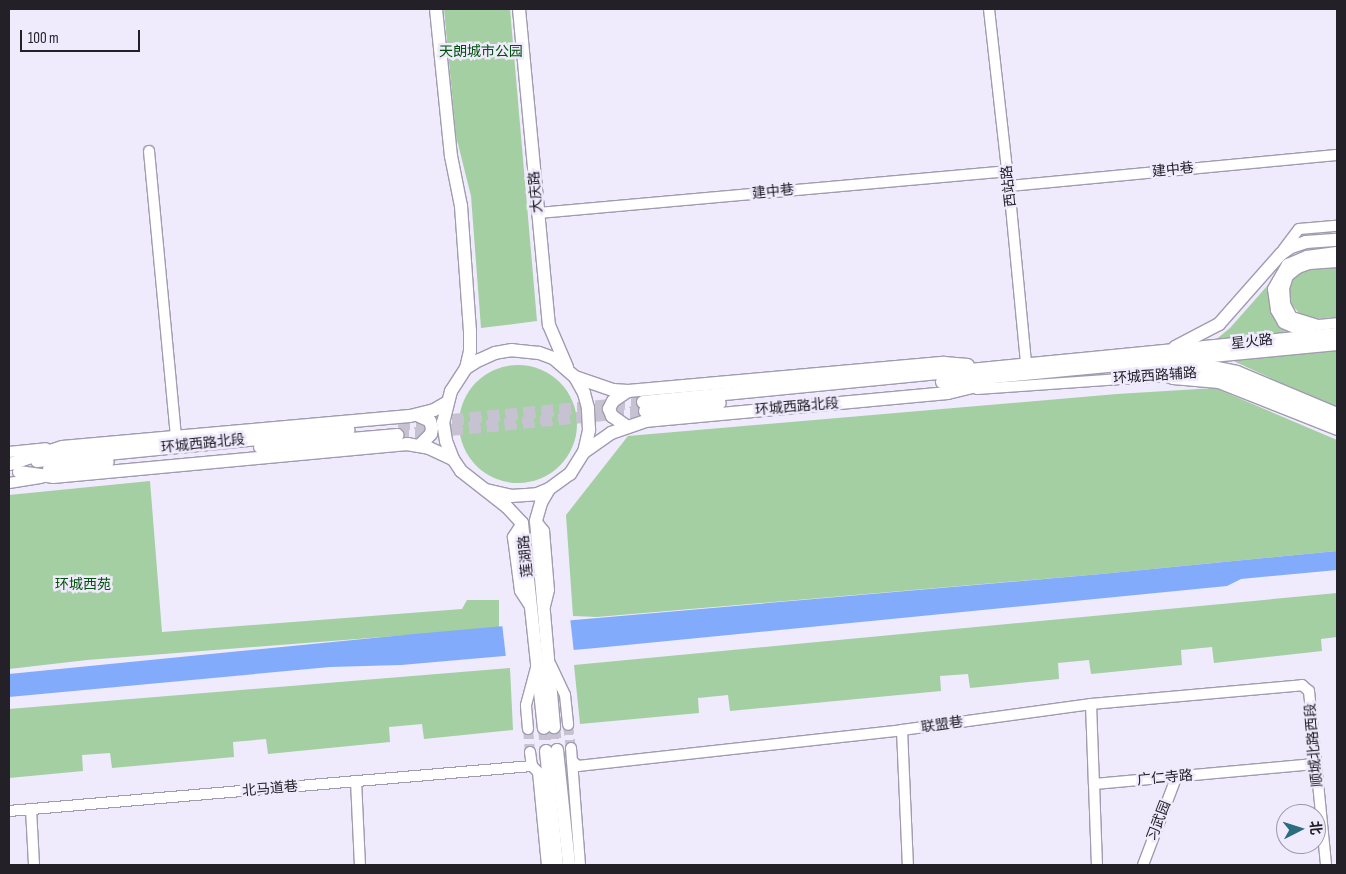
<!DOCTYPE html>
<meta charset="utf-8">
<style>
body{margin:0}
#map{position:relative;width:1346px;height:874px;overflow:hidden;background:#efeafc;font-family:"Sofia Sans Condensed","Noto Sans SC",sans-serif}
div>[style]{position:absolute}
.green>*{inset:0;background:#a3cfa2}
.round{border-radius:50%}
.water>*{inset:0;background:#82acfb}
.pier>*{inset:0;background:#efeafc}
.minor-tunnel>*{height:10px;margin-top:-5px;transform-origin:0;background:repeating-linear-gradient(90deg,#c6c2d2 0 10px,transparent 0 15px)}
.major-tunnel>*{height:12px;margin-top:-6px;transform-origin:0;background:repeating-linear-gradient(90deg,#c6c2d2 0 12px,transparent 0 18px)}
.roads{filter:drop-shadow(1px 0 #a19baf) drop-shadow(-1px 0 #a19baf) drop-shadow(0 1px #a19baf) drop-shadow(0 -1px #a19baf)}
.minor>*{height:10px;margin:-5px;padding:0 5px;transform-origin:5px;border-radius:5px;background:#fff}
.major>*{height:12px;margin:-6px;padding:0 6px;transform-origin:6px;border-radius:6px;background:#fff}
span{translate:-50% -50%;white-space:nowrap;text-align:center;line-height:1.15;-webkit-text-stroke:5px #efeafc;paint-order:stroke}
.park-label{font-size:14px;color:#00520b}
.street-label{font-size:14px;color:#232028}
.frame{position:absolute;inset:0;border:10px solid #232028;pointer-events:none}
.north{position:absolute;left:1276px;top:804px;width:50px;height:50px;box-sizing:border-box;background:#efeafc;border:1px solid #9d99a7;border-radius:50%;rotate:85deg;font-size:14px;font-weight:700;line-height:20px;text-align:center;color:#232028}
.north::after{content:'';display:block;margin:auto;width:18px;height:22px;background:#2b6c7f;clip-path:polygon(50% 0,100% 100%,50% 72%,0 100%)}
.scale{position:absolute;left:20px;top:30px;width:120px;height:22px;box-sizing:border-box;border:2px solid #232028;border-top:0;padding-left:6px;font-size:15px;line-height:18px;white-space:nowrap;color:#232028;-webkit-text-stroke:4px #efeafc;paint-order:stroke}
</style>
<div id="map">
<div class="green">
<div style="clip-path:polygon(444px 9px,510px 9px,537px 321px,481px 328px,471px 196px,456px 136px)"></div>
<div style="clip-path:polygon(1337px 266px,1337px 317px,1314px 319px,1301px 315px,1290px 303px,1287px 293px,1295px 276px,1311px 268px)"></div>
<div style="clip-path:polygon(1283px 268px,1271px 308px,1276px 323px,1292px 333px,1213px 342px,1230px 328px)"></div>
<div style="clip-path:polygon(1337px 350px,1337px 409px,1227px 358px)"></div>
<div class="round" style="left:459px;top:365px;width:118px;height:118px"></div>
<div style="clip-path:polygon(1215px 388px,1337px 440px,1337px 551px,1101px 574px,597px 617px,573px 616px,566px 515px,628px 436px,1117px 394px)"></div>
<div style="clip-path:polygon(150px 481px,162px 632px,462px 609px,467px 600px,499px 600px,499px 628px,87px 660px,9px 669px,9px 495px)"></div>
<div style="clip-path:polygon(1337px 593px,1337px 637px,1321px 639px,1322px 651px,1214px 663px,1212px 647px,1181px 650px,1182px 665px,1091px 674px,1089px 660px,1058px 663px,1059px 679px,970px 688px,968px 674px,940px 676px,941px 691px,730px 711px,728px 695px,698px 698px,699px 713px,580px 724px,574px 665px)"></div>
<div style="clip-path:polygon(510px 668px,513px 730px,424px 739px,422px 724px,389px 727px,390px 742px,268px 754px,266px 739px,233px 742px,234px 757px,112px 768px,110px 753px,82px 755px,83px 771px,9px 778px,9px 709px)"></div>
</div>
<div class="water">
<div style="clip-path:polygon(1337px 551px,1337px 570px,1241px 579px,1227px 586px,596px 648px,401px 665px,330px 667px,9px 697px,9px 674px,414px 634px,1101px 574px)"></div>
</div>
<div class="pier">
<div style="clip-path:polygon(570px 617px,574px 653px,506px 658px,502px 623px)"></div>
</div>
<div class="minor-tunnel">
<div style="left:568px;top:725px;width:23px;rotate:83deg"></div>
<div style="left:528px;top:729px;width:23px;rotate:85deg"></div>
</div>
<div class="major-tunnel">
<div style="left:398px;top:425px;width:246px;rotate:-5.4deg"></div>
<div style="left:397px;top:435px;width:249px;rotate:-5.5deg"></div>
<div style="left:554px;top:727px;width:23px;rotate:83deg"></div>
<div style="left:544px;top:728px;width:23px;rotate:85deg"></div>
</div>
<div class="roads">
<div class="minor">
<div style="left:989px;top:9px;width:178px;rotate:83.6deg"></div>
<div style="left:1009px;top:186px;width:179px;rotate:84.5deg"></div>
<div style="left:149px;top:151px;width:286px;rotate:84.6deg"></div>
<div style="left:1009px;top:186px;width:329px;rotate:-5.4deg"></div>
<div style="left:538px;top:213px;width:471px;rotate:-5.1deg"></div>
<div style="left:1283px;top:250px;width:26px;rotate:-53deg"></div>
<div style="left:1299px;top:229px;width:38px;rotate:-5deg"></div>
<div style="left:1337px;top:262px;width:28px;rotate:176deg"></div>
<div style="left:1309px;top:264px;width:12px;rotate:160deg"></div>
<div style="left:1298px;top:268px;width:13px;rotate:141deg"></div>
<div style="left:1288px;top:276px;width:13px;rotate:108deg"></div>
<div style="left:1284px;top:288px;width:16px;rotate:86deg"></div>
<div style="left:1285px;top:304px;width:15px;rotate:62deg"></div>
<div style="left:1292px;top:317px;width:28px;rotate:17deg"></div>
<div style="left:1319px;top:325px;width:18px;rotate:-6deg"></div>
<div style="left:1164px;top:376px;width:9px;rotate:18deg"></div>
<div style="left:1173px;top:379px;width:46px;rotate:5deg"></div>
<div style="left:1219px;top:383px;width:127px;rotate:21.7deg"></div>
<div style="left:977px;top:389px;width:187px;rotate:-4deg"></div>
<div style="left:1164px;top:376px;width:15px;rotate:-20deg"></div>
<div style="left:1178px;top:371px;width:29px;rotate:4deg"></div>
<div style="left:1207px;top:373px;width:25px;rotate:11deg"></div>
<div style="left:1232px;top:378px;width:114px;rotate:22.7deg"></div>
<div style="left:9px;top:452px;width:37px;rotate:-6deg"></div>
<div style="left:9px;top:483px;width:33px;rotate:-9deg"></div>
<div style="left:536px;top:521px;width:13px;rotate:51deg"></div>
<div style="left:544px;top:531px;width:59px;rotate:85.2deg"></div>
<div style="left:549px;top:590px;width:16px;rotate:104deg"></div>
<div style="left:522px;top:523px;width:17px;rotate:123deg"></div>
<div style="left:513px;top:537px;width:54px;rotate:82.6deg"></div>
<div style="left:520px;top:591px;width:20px;rotate:57deg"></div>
<div style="left:551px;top:665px;width:33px;rotate:65deg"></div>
<div style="left:565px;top:695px;width:30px;rotate:84deg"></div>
<div style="left:1091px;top:704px;width:80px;rotate:87.9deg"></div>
<div style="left:1094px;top:784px;width:222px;rotate:-5.2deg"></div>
<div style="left:528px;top:729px;width:24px;rotate:-95deg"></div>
<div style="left:526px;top:705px;width:42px;rotate:-75deg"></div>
<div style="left:902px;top:730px;width:135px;rotate:87.5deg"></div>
<div style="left:571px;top:748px;width:13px;rotate:86deg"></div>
<div style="left:572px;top:761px;width:8px;rotate:40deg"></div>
<div style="left:578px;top:766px;width:326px;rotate:-6.3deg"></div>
<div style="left:902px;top:730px;width:191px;rotate:-7.8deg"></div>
<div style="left:1091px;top:704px;width:212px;rotate:-5.1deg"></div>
<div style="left:1302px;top:685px;width:9px;rotate:41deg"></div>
<div style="left:1309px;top:691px;width:175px;rotate:84.4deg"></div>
<div style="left:530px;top:752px;width:14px;rotate:82deg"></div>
<div style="left:532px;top:766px;width:8px;rotate:45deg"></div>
<div style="left:538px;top:772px;width:93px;rotate:84.5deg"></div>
<div style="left:572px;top:761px;width:104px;rotate:85.6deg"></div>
<div style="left:356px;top:781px;width:84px;rotate:87.3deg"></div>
<div style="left:1094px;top:784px;width:81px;rotate:87.9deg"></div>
<div style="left:31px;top:809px;width:56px;rotate:86.9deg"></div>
<div style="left:9px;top:811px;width:525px;rotate:-4.92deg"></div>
<div style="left:1143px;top:865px;width:93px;rotate:-69.2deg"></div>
</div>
<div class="major">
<div style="left:436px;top:9px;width:148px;rotate:84.2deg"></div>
<div style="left:451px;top:156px;width:51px;rotate:78.7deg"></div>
<div style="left:461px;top:206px;width:125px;rotate:85.9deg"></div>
<div style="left:470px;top:331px;width:20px;rotate:90deg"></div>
<div style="left:470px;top:351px;width:17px;rotate:103deg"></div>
<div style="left:519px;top:9px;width:317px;rotate:84.6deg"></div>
<div style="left:549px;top:325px;width:46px;rotate:66.8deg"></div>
<div style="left:1314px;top:335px;width:33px;rotate:-157deg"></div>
<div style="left:1284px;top:322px;width:14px;rotate:-120deg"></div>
<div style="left:1277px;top:310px;width:21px;rotate:-98deg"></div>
<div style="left:1274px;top:289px;width:28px;rotate:-60deg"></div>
<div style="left:1288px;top:265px;width:21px;rotate:-23deg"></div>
<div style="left:1307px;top:257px;width:30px;rotate:-8deg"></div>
<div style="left:1175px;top:347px;width:50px;rotate:-27.6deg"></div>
<div style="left:1219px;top:324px;width:94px;rotate:-48.5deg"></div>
<div style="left:1281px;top:254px;width:12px;rotate:-35deg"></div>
<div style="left:1291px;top:247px;width:16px;rotate:-18deg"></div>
<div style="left:1306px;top:242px;width:31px;rotate:-4deg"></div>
<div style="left:1188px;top:362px;width:50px;rotate:11.5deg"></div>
<div style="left:1237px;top:372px;width:108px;rotate:22.8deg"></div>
<div style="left:575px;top:377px;width:40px;rotate:18.9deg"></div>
<div style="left:613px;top:390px;width:15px;rotate:4deg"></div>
<div style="left:628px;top:391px;width:317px;rotate:-5.1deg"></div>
<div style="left:944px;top:363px;width:24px;rotate:5deg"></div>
<div style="left:942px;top:382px;width:397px;rotate:-5.5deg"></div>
<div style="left:628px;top:391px;width:18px;rotate:146deg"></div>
<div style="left:613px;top:401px;width:9px;rotate:117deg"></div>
<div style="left:609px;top:409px;width:8px;rotate:67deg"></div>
<div style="left:612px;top:416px;width:19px;rotate:35deg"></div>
<div style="left:643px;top:402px;width:697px;rotate:-5.6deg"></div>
<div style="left:645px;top:411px;width:75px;rotate:-6.1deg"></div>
<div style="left:417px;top:415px;width:14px;rotate:25deg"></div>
<div style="left:430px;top:421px;width:7px;rotate:74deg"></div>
<div style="left:432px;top:428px;width:6px;rotate:99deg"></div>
<div style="left:431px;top:434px;width:17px;rotate:135deg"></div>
<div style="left:260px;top:447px;width:138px;rotate:-5deg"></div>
<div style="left:584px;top:452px;width:33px;rotate:-35deg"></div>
<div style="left:611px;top:433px;width:36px;rotate:-19deg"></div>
<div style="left:645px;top:421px;width:304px;rotate:-5.3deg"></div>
<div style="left:948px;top:393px;width:41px;rotate:-14deg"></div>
<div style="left:37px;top:461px;width:313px;rotate:-5.7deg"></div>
<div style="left:10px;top:464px;width:55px;rotate:-18.1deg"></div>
<div style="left:62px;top:447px;width:349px;rotate:-5.1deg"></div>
<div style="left:410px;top:416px;width:25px;rotate:-14deg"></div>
<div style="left:434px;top:410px;width:14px;rotate:-30deg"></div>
<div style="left:49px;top:469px;width:59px;rotate:-6.8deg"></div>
<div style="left:19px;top:472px;width:34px;rotate:8deg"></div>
<div style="left:53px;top:477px;width:356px;rotate:-5.3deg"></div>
<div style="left:407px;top:444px;width:22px;rotate:10deg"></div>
<div style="left:429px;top:448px;width:26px;rotate:25deg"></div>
<div style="left:549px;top:489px;width:16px;rotate:120deg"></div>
<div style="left:541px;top:503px;width:19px;rotate:106deg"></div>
<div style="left:536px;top:521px;width:207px;rotate:85deg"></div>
<div style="left:486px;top:490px;width:26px;rotate:13deg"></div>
<div style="left:511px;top:496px;width:26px;rotate:-4deg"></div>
<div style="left:537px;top:494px;width:13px;rotate:-23deg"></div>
<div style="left:549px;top:489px;width:26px;rotate:-36deg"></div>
<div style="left:570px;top:474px;width:26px;rotate:-58deg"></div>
<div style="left:584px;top:452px;width:23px;rotate:-77deg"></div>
<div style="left:589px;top:430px;width:22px;rotate:-93deg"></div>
<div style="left:588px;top:408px;width:16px;rotate:-105deg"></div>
<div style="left:584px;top:393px;width:18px;rotate:-119deg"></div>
<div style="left:575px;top:377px;width:29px;rotate:-139deg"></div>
<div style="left:553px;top:358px;width:15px;rotate:-160deg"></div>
<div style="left:539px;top:353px;width:27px;rotate:-174deg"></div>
<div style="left:512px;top:350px;width:17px;rotate:170deg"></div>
<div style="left:495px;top:353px;width:17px;rotate:156deg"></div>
<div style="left:479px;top:360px;width:15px;rotate:148deg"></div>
<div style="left:466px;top:368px;width:27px;rotate:123deg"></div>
<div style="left:451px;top:391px;width:32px;rotate:104deg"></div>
<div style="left:443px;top:422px;width:19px;rotate:81deg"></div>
<div style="left:446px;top:441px;width:19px;rotate:69deg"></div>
<div style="left:453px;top:459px;width:14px;rotate:56deg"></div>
<div style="left:461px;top:471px;width:58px;rotate:38deg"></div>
<div style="left:507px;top:507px;width:22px;rotate:47deg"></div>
<div style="left:522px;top:523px;width:206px;rotate:83.9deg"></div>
<div style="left:557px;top:750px;width:116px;rotate:84deg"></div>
<div style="left:546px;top:751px;width:115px;rotate:84.5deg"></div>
</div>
</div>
<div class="park-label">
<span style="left:481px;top:52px">天朗城市公园</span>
<span style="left:83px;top:585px">环城西苑</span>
</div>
<div class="street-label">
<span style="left:1173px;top:170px;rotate:-6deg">建中巷</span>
<span style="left:1009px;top:186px;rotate:-96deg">西站路</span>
<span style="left:536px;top:192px;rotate:-95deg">大庆路</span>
<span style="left:773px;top:192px;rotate:-6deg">建中巷</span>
<span style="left:1252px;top:342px;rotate:-6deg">星火路</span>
<span style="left:1155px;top:376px;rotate:-4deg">环城西路辅路</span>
<span style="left:797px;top:407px;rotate:-5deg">环城西路北段</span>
<span style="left:203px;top:444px;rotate:-6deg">环城西路北段</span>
<span style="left:526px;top:556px;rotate:-96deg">莲湖路</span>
<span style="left:942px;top:725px;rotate:-8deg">联盟巷</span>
<span style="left:1314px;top:745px;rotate:-95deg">顺城北路西段</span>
<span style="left:1165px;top:778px;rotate:-5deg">广仁寺路</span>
<span style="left:270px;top:789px;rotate:-5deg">北马道巷</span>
<span style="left:1159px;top:821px;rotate:-69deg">习武园</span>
</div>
<div class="frame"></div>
<div class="north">北</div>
<div class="scale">100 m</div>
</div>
